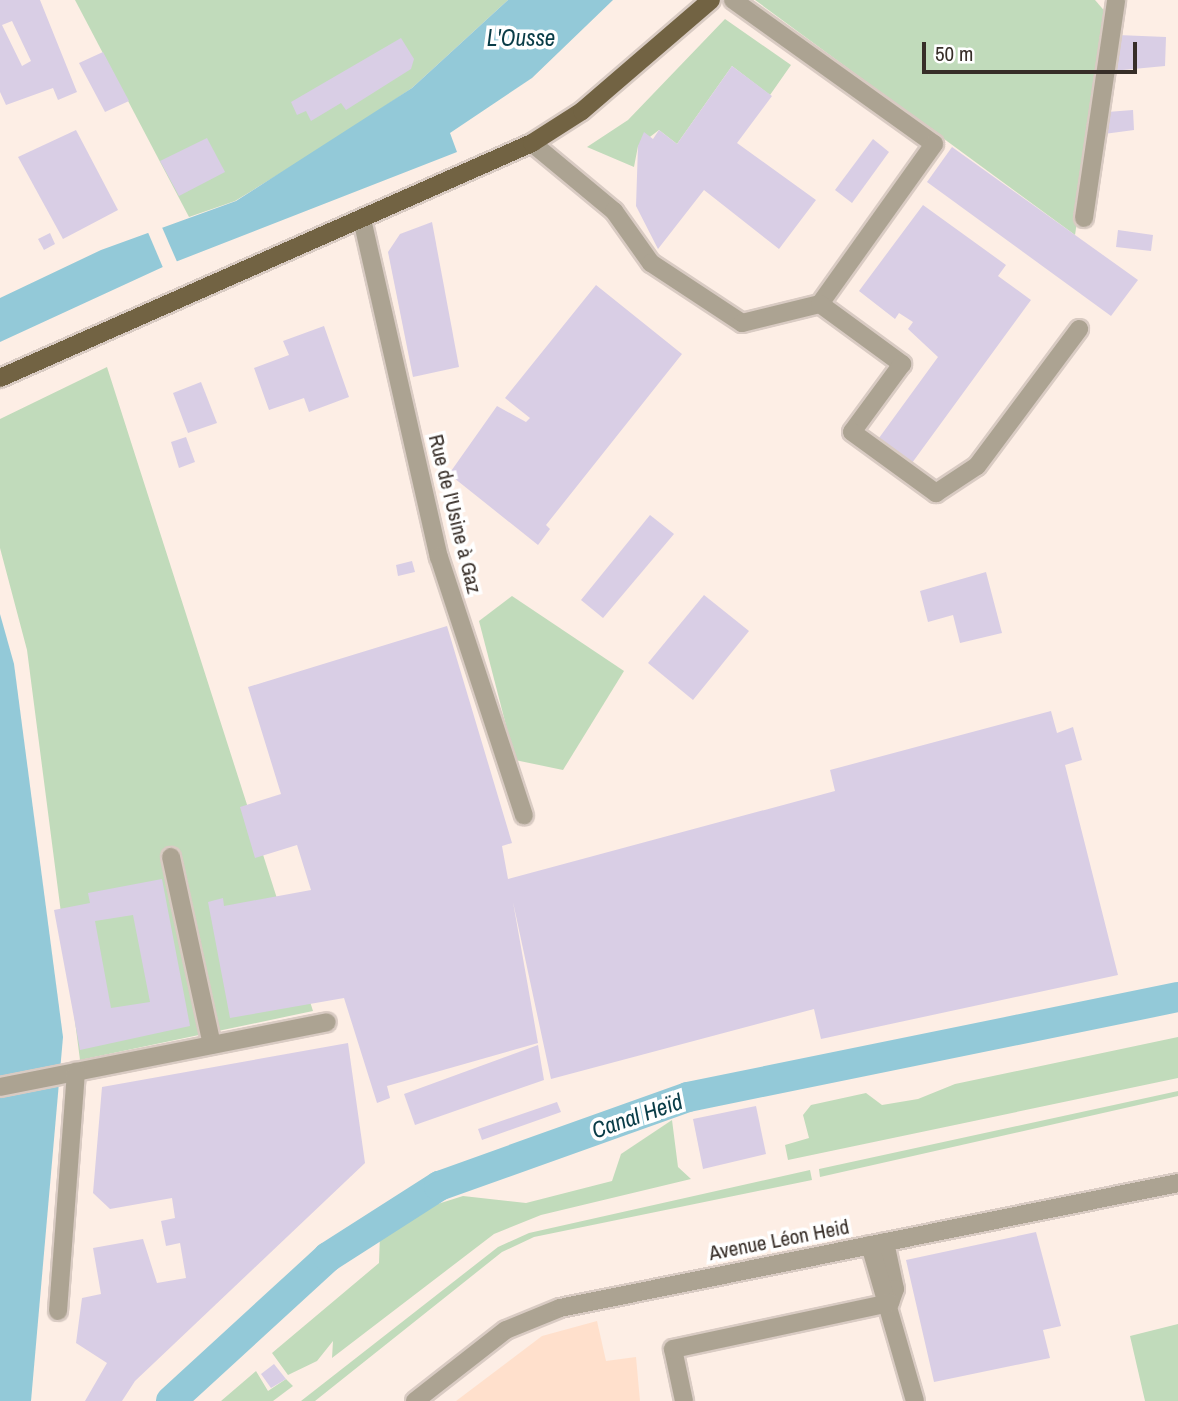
<!DOCTYPE html>
<meta charset="utf-8">
<style>
body{margin:0}
#map{position:relative;width:1178px;height:1401px;overflow:hidden;background:#fdeee5;font-family:"Archivo Narrow",sans-serif}
div>[style]{position:absolute}
.built>*{inset:0;background:#ffe0cc}
.green>*{inset:0;background:#c1dbbb}
.water>*{inset:0;background:#93c9d8}
.pier>*{inset:0;background:#fdeee5}
.canal>*{height:30px;margin:-15px;padding:0 15px;transform-origin:15px;border-radius:15px;background:#93c9d8}
.building>*{inset:0;background:#d9cee5}
.roads{filter:drop-shadow(2px 0 #d9cbc3) drop-shadow(-2px 0 #d9cbc3) drop-shadow(0 2px #d9cbc3) drop-shadow(0 -2px #d9cbc3)}
.minor>*{height:18px;margin:-9px;padding:0 9px;transform-origin:9px;border-radius:9px;background:#aca392}
.major>*{height:18px;margin:-9px;padding:0 9px;transform-origin:9px;border-radius:9px;background:#726343}
span{translate:-50% -50%;white-space:nowrap;text-align:center;line-height:1.15;-webkit-text-stroke:7px #fff;paint-order:stroke}
.street-label{font-size:21px;color:#372e28}
.water-label{font-size:23px;color:#093c47;font-style:italic}
.scale{position:absolute;left:922px;top:42px;width:215px;height:32px;box-sizing:border-box;border:4px solid #372e28;border-top:0;padding-left:9px;font-size:21px;line-height:24px;white-space:nowrap;color:#372e28;-webkit-text-stroke:5px #fff;paint-order:stroke}
</style>
<div id="map">
<div class="built">
<div style="clip-path:polygon(597px 1321px,606px 1361px,636px 1357px,640px 1401px,456px 1401px,542px 1336px)"></div>
</div>
<div class="green">
<div style="clip-path:polygon(75px 0,508px 0,412px 88px,333px 141px,235px 201px,189px 217px)"></div>
<div style="clip-path:polygon(755px 0,1095px 0,1108px 15px,1075px 235px)"></div>
<div style="clip-path:polygon(725px 19px,791px 65px,770px 95px,732px 66px,677px 144px,659px 130px,638px 146px,634px 167px,587px 147px,628px 120px)"></div>
<div style="clip-path:polygon(107px 367px,313px 1011px,80px 1060px,27px 650px,0 548px,0 419px)"></div>
<div style="clip-path:polygon(512px 596px,624px 671px,563px 770px,515px 760px,479px 621px)"></div>
<div style="clip-path:polygon(1178px 1037px,1178px 1078px,788px 1160px,785px 1145px,809px 1138px,803px 1115px,811px 1105px,866px 1093px,882px 1105px,918px 1099px,955px 1084px)"></div>
<div style="clip-path:polygon(1178px 1091px,1178px 1096px,820px 1177px,819px 1169px)"></div>
<div style="clip-path:polygon(672px 1120px,678px 1167px,691px 1179px,541px 1215px,494px 1234px,332px 1358px,333px 1341px,317px 1361px,288px 1375px,272px 1353px,379px 1263px,380px 1234px,425px 1208px,463px 1196px,526px 1203px,612px 1181px,621px 1154px)"></div>
<div style="clip-path:polygon(810px 1170px,812px 1180px,534px 1237px,502px 1252px,315px 1401px,301px 1401px,498px 1247px,529px 1233px)"></div>
<div style="clip-path:polygon(1178px 1324px,1178px 1401px,1145px 1401px,1130px 1336px)"></div>
<div style="clip-path:polygon(256px 1371px,268px 1391px,286px 1379px,293px 1386px,273px 1401px,221px 1401px)"></div>
</div>
<div class="water">
<div style="clip-path:polygon(508px 0,613px 0,532px 78px,450px 133px,457px 152px,165px 266px,0 342px,0 298px,101px 250px,236px 201px,412px 88px)"></div>
<div style="clip-path:polygon(0 614px,14px 664px,63px 1037px,31px 1401px,0 1401px)"></div>
</div>
<div class="pier">
<div style="clip-path:polygon(161px 225px,178px 264px,164px 270px,147px 230px)"></div>
</div>
<div class="canal">
<div style="left:171px;top:1401px;width:213px;rotate:-42.5deg"></div>
<div style="left:328px;top:1257px;width:132px;rotate:-32.6deg"></div>
<div style="left:439px;top:1186px;width:264px;rotate:-19.7deg"></div>
<div style="left:688px;top:1097px;width:500px;rotate:-11.53deg"></div>
</div>
<div class="building">
<div style="clip-path:polygon(evenodd,0 0,40px 0,77px 92px,58px 100px,53px 88px,6px 105px,0 92px,0 0,12px 21px,31px 61px,22px 66px,2px 25px,12px 21px)"></div>
<div style="clip-path:polygon(1118px 35px,1166px 37px,1165px 66px,1112px 71px)"></div>
<div style="clip-path:polygon(401px 38px,414px 59px,411px 69px,346px 110px,341px 103px,311px 121px,306px 111px,297px 115px,291px 102px)"></div>
<div style="clip-path:polygon(103px 52px,129px 101px,105px 112px,79px 63px)"></div>
<div style="clip-path:polygon(732px 66px,772px 96px,737px 143px,816px 200px,779px 249px,704px 190px,658px 249px,636px 206px,638px 146px,644px 132px,653px 139px,659px 130px,677px 144px)"></div>
<div style="clip-path:polygon(1133px 110px,1134px 130px,1104px 134px,1107px 112px)"></div>
<div style="clip-path:polygon(76px 130px,118px 210px,63px 239px,18px 157px)"></div>
<div style="clip-path:polygon(207px 138px,225px 172px,179px 196px,160px 161px)"></div>
<div style="clip-path:polygon(873px 139px,889px 152px,852px 203px,835px 190px)"></div>
<div style="clip-path:polygon(952px 147px,1138px 280px,1111px 316px,927px 182px)"></div>
<div style="clip-path:polygon(923px 205px,1006px 265px,998px 276px,1031px 300px,912px 463px,879px 438px,938px 357px,908px 329px,913px 322px,899px 313px,895px 319px,859px 291px)"></div>
<div style="clip-path:polygon(432px 222px,459px 367px,413px 377px,388px 252px,400px 234px)"></div>
<div style="clip-path:polygon(1118px 230px,1153px 235px,1151px 251px,1116px 247px)"></div>
<div style="clip-path:polygon(50px 233px,55px 244px,44px 250px,38px 239px)"></div>
<div style="clip-path:polygon(596px 285px,682px 354px,546px 525px,550px 529px,538px 545px,449px 474px,497px 406px,526px 422px,530px 418px,505px 398px)"></div>
<div style="clip-path:polygon(324px 326px,349px 397px,309px 412px,304px 398px,269px 410px,254px 368px,289px 355px,283px 341px)"></div>
<div style="clip-path:polygon(201px 382px,217px 423px,188px 433px,173px 393px)"></div>
<div style="clip-path:polygon(186px 437px,195px 462px,179px 468px,171px 442px)"></div>
<div style="clip-path:polygon(650px 515px,674px 534px,603px 618px,581px 600px)"></div>
<div style="clip-path:polygon(412px 561px,415px 572px,398px 576px,396px 565px)"></div>
<div style="clip-path:polygon(986px 572px,1002px 633px,960px 643px,953px 615px,928px 622px,920px 591px)"></div>
<div style="clip-path:polygon(704px 595px,749px 631px,693px 700px,648px 663px)"></div>
<div style="clip-path:polygon(447px 626px,512px 843px,502px 846px,508px 879px,835px 791px,830px 770px,1051px 711px,1057px 733px,1073px 727px,1082px 760px,1065px 765px,1118px 975px,821px 1039px,814px 1009px,551px 1079px,513px 902px,538px 1043px,387px 1086px,390px 1098px,377px 1103px,344px 998px,230px 1018px,208px 902px,223px 898px,224px 906px,311px 890px,297px 845px,255px 858px,240px 807px,281px 794px,248px 687px)"></div>
<div style="clip-path:polygon(evenodd,162px 879px,190px 1026px,80px 1050px,54px 910px,90px 903px,88px 893px,162px 879px,133px 915px,150px 1002px,111px 1008px,95px 921px,133px 915px)"></div>
<div style="clip-path:polygon(348px 1043px,365px 1163px,135px 1381px,122px 1401px,85px 1401px,107px 1363px,76px 1343px,82px 1298px,101px 1294px,93px 1248px,143px 1239px,157px 1283px,186px 1278px,180px 1243px,166px 1246px,161px 1221px,175px 1218px,172px 1198px,110px 1209px,93px 1193px,102px 1087px)"></div>
<div style="clip-path:polygon(538px 1045px,544px 1080px,415px 1125px,404px 1094px)"></div>
<div style="clip-path:polygon(557px 1102px,561px 1112px,482px 1140px,478px 1129px)"></div>
<div style="clip-path:polygon(756px 1106px,766px 1154px,703px 1169px,693px 1119px)"></div>
<div style="clip-path:polygon(1036px 1232px,1061px 1326px,1043px 1330px,1050px 1358px,934px 1382px,906px 1260px)"></div>
<div style="clip-path:polygon(274px 1364px,286px 1379px,271px 1388px,261px 1374px)"></div>
</div>
<div class="roads">
<div class="minor">
<div style="left:733px;top:0;width:247px;rotate:35.6deg"></div>
<div style="left:934px;top:144px;width:196px;rotate:125.5deg"></div>
<div style="left:532px;top:143px;width:107px;rotate:39.7deg"></div>
<div style="left:614px;top:211px;width:64px;rotate:54.6deg"></div>
<div style="left:651px;top:263px;width:109px;rotate:33.4deg"></div>
<div style="left:742px;top:323px;width:80px;rotate:-13.7deg"></div>
<div style="left:820px;top:304px;width:102px;rotate:36.2deg"></div>
<div style="left:902px;top:364px;width:84px;rotate:126.3deg"></div>
<div style="left:852px;top:432px;width:104px;rotate:36deg"></div>
<div style="left:936px;top:493px;width:49px;rotate:-33.4deg"></div>
<div style="left:977px;top:466px;width:171px;rotate:-53.3deg"></div>
<div style="left:1084px;top:218px;width:220px;rotate:-81.6deg"></div>
<div style="left:362px;top:219px;width:347px;rotate:77.2deg"></div>
<div style="left:439px;top:557px;width:272px;rotate:71.8deg"></div>
<div style="left:171px;top:857px;width:192px;rotate:77.7deg"></div>
<div style="left:0;top:1087px;width:333px;rotate:-11.2deg"></div>
<div style="left:885px;top:1242px;width:48px;rotate:78deg"></div>
<div style="left:895px;top:1289px;width:15px;rotate:110deg"></div>
<div style="left:870px;top:1245px;width:162px;rotate:73.9deg"></div>
<div style="left:58px;top:1311px;width:240px;rotate:-85.7deg"></div>
<div style="left:415px;top:1401px;width:115px;rotate:-38deg"></div>
<div style="left:506px;top:1330px;width:58px;rotate:-22.2deg"></div>
<div style="left:560px;top:1308px;width:631px;rotate:-11.43deg"></div>
<div style="left:684px;top:1401px;width:53px;rotate:-101.9deg"></div>
<div style="left:673px;top:1349px;width:222px;rotate:-12deg"></div>
</div>
<div class="major">
<div style="left:0;top:378px;width:582px;rotate:-23.83deg"></div>
<div style="left:532px;top:143px;width:59px;rotate:-32.6deg"></div>
<div style="left:582px;top:111px;width:170px;rotate:-40.7deg"></div>
</div>
</div>
<div class="street-label">
<span style="left:455px;top:514px;rotate:76deg">Rue de l'Usine à Gaz</span>
<span style="left:779px;top:1240px;rotate:-11deg">Avenue Léon Heid</span>
</div>
<div class="water-label">
<span style="left:521px;top:38px">L'Ousse</span>
<span style="left:637px;top:1116px;rotate:-19deg">Canal Heïd</span>
</div>
<div class="scale">50 m</div>
</div>
